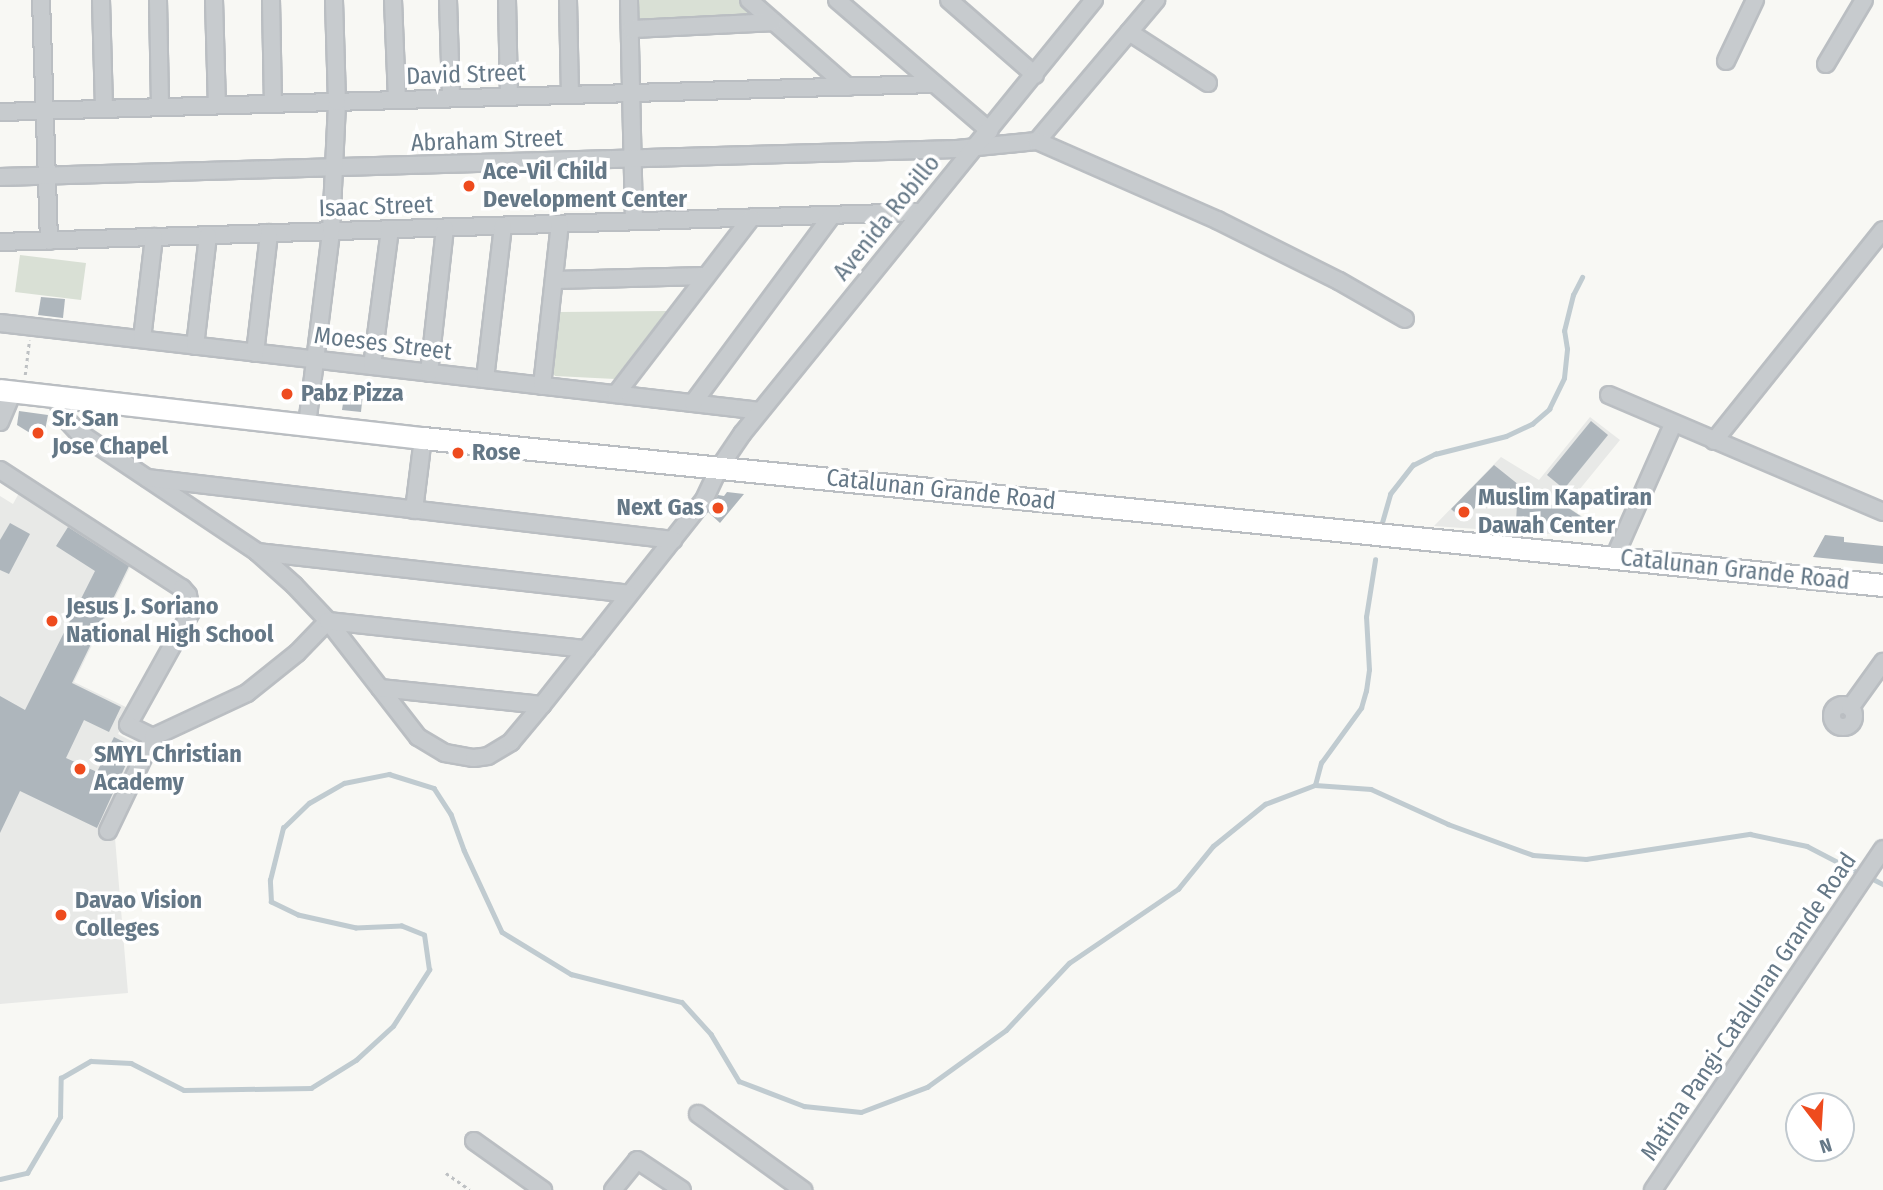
<!DOCTYPE html>
<style>
body{margin:0}
#map{position:relative;width:1883px;height:1190px;overflow:hidden;background:#f8f8f4;font-family:"Fira Sans Condensed",sans-serif}
div>[style]{position:absolute}
.built>*{inset:0;background:#e8e9e7}
.green>*{inset:0;background:#d9e0d5}
.stream>*{height:4.5px;margin:-2.25px;padding:0 2.25px;transform-origin:2.25px;border-radius:2.25px;background:#c0cbd0}
.building>*{inset:0;background:#aeb6bc}
.path>*{height:2.5px;margin-top:-1.25px;transform-origin:0;background:repeating-linear-gradient(90deg,#bec1c3 0 3.5px,transparent 0 7px)}
.roads{filter:drop-shadow(2px 0 #babec2) drop-shadow(-2px 0 #babec2) drop-shadow(0 2px #babec2) drop-shadow(0 -2px #babec2)}
.minor>*{height:16px;margin:-8px;padding:0 8px;transform-origin:8px;border-radius:8px;background:#c7cbce}
.minor>.ring{margin:-8px;padding:0;box-sizing:content-box;background:none;border:16px solid #c7cbce;border-radius:50%}
.major>*{height:21px;margin:-10.5px;padding:0 10.5px;transform-origin:10.5px;border-radius:10.5px;background:#fff}
.dots>*{width:19px;height:19px;translate:-50% -50%;box-sizing:border-box;border:4px solid #fff;border-radius:50%}
span{translate:-50% -50%;white-space:nowrap;text-align:center;line-height:1.15;-webkit-text-stroke:7px #fff;paint-order:stroke}
.street-label{font-size:24px;color:#657887}
.poi-label{font-size:24px;color:#657887;font-weight:700}
.left{translate:0 -50%;text-align:left}
.right{translate:-100% -50%;text-align:right}
.north{position:absolute;left:1785px;top:1092px;width:70px;height:70px;box-sizing:border-box;background:#fff;border:2px solid #c1c9cf;border-radius:50%;rotate:163deg;font-size:19px;font-weight:700;line-height:28px;text-align:center;color:#657887}
.north::after{content:'';display:block;margin:auto;width:24px;height:32px;background:#ee4b1e;clip-path:polygon(50% 0,100% 100%,50% 72%,0 100%)}
</style>
<div id="map">
<div class="built">
<div style="clip-path:polygon(1590px 417px,1620px 440px,1566px 506px,1588px 520px,1578px 536px,1434px 526px,1501px 457px,1539px 480px)"></div>
<div style="clip-path:polygon(19px 493px,133px 561px,74px 682px,130px 709px,118px 734px,139px 745px,98px 829px,115px 838px,128px 993px,0 1004px,0 496px,13px 504px)"></div>
</div>
<div class="green">
<div style="clip-path:polygon(636px 0,739px 0,753px 16px,641px 20px,637px 15px)"></div>
<div style="clip-path:polygon(20px 255px,86px 263px,81px 300px,15px 292px)"></div>
<div style="clip-path:polygon(667px 311px,615px 379px,555px 376px,551px 371px,560px 312px)"></div>
</div>
<div class="stream">
<div style="left:1381px;top:526px;width:33px;rotate:-74deg"></div>
<div style="left:1390px;top:494px;width:37px;rotate:-52deg"></div>
<div style="left:1413px;top:465px;width:25px;rotate:-27deg"></div>
<div style="left:1435px;top:454px;width:73px;rotate:-14.2deg"></div>
<div style="left:1506px;top:436px;width:29px;rotate:-25deg"></div>
<div style="left:1532px;top:424px;width:23px;rotate:-41deg"></div>
<div style="left:1549px;top:409px;width:34px;rotate:-64deg"></div>
<div style="left:1564px;top:378px;width:29px;rotate:-84deg"></div>
<div style="left:1567px;top:349px;width:18px;rotate:-99deg"></div>
<div style="left:1564px;top:331px;width:37px;rotate:-76deg"></div>
<div style="left:1573px;top:295px;width:20px;rotate:-63deg"></div>
<div style="left:1315px;top:785px;width:23px;rotate:-75deg"></div>
<div style="left:1321px;top:763px;width:68px;rotate:-54deg"></div>
<div style="left:1361px;top:708px;width:18px;rotate:-74deg"></div>
<div style="left:1366px;top:691px;width:21px;rotate:-82deg"></div>
<div style="left:1369px;top:670px;width:53px;rotate:-93.2deg"></div>
<div style="left:1366px;top:617px;width:58px;rotate:-81deg"></div>
<div style="left:1875px;top:880px;width:9px;rotate:27deg"></div>
<div style="left:0;top:1179px;width:28px;rotate:-13deg"></div>
<div style="left:27px;top:1173px;width:65px;rotate:-59.5deg"></div>
<div style="left:60px;top:1117px;width:39px;rotate:-89deg"></div>
<div style="left:61px;top:1078px;width:34px;rotate:-30deg"></div>
<div style="left:91px;top:1061px;width:40px;rotate:2.9deg"></div>
<div style="left:131px;top:1063px;width:59px;rotate:27deg"></div>
<div style="left:184px;top:1090px;width:127px;rotate:-0.9deg"></div>
<div style="left:311px;top:1088px;width:53px;rotate:-31.9deg"></div>
<div style="left:356px;top:1060px;width:50px;rotate:-42.6deg"></div>
<div style="left:393px;top:1026px;width:67px;rotate:-57.3deg"></div>
<div style="left:429px;top:970px;width:35px;rotate:-98deg"></div>
<div style="left:424px;top:935px;width:24px;rotate:-158deg"></div>
<div style="left:402px;top:926px;width:46px;rotate:177.5deg"></div>
<div style="left:356px;top:928px;width:59px;rotate:-167.4deg"></div>
<div style="left:298px;top:915px;width:30px;rotate:-154deg"></div>
<div style="left:271px;top:902px;width:22px;rotate:-93deg"></div>
<div style="left:270px;top:880px;width:54px;rotate:-76deg"></div>
<div style="left:283px;top:828px;width:36px;rotate:-44deg"></div>
<div style="left:309px;top:803px;width:40px;rotate:-29.7deg"></div>
<div style="left:344px;top:783px;width:46px;rotate:-11.3deg"></div>
<div style="left:389px;top:774px;width:47px;rotate:17.3deg"></div>
<div style="left:434px;top:788px;width:31px;rotate:57deg"></div>
<div style="left:451px;top:814px;width:38px;rotate:70deg"></div>
<div style="left:464px;top:850px;width:90px;rotate:65.1deg"></div>
<div style="left:502px;top:932px;width:81px;rotate:31.3deg"></div>
<div style="left:571px;top:974px;width:114px;rotate:14.2deg"></div>
<div style="left:682px;top:1002px;width:43px;rotate:47.8deg"></div>
<div style="left:711px;top:1034px;width:55px;rotate:59.2deg"></div>
<div style="left:739px;top:1081px;width:70px;rotate:21deg"></div>
<div style="left:804px;top:1106px;width:57px;rotate:6deg"></div>
<div style="left:861px;top:1112px;width:71px;rotate:-20.7deg"></div>
<div style="left:927px;top:1087px;width:97px;rotate:-35.8deg"></div>
<div style="left:1006px;top:1030px;width:92px;rotate:-46.8deg"></div>
<div style="left:1069px;top:963px;width:132px;rotate:-34.2deg"></div>
<div style="left:1178px;top:889px;width:55px;rotate:-50.9deg"></div>
<div style="left:1213px;top:846px;width:67px;rotate:-38.9deg"></div>
<div style="left:1265px;top:804px;width:53px;rotate:-20.8deg"></div>
<div style="left:1315px;top:785px;width:56px;rotate:4.1deg"></div>
<div style="left:1371px;top:789px;width:85px;rotate:24.4deg"></div>
<div style="left:1448px;top:824px;width:90px;rotate:20deg"></div>
<div style="left:1533px;top:855px;width:53px;rotate:4.3deg"></div>
<div style="left:1586px;top:859px;width:166px;rotate:-8.7deg"></div>
<div style="left:1750px;top:834px;width:58px;rotate:11.9deg"></div>
<div style="left:1807px;top:846px;width:54px;rotate:27.5deg"></div>
</div>
<div class="building">
<div style="clip-path:polygon(41px 297px,65px 299px,63px 318px,38px 315px)"></div>
<div style="clip-path:polygon(345px 390px,363px 393px,361px 412px,342px 410px)"></div>
<div style="clip-path:polygon(19px 411px,48px 415px,43px 441px,17px 425px)"></div>
<div style="clip-path:polygon(1591px 421px,1608px 435px,1564px 489px,1547px 475px)"></div>
<div style="clip-path:polygon(1494px 465px,1519px 485px,1512px 496px,1496px 486px,1463px 520px,1451px 509px)"></div>
<div style="clip-path:polygon(727px 492px,744px 494px,720px 523px,708px 512px,718px 495px,724px 496px)"></div>
<div style="clip-path:polygon(1517px 504px,1564px 505px,1588px 521px,1578px 536px,1558px 524px,1516px 522px)"></div>
<div style="clip-path:polygon(10px 523px,30px 534px,9px 574px,0 570px,0 540px)"></div>
<div style="clip-path:polygon(68px 527px,129px 566px,72px 683px,121px 707px,109px 732px,84px 720px,66px 758px,97px 772px,114px 737px,134px 747px,97px 828px,20px 791px,0 833px,0 696px,25px 710px,95px 571px,56px 546px)"></div>
<div style="clip-path:polygon(1825px 535px,1844px 537px,1844px 542px,1883px 546px,1883px 564px,1813px 557px)"></div>
</div>
<div class="path">
<div style="left:25px;top:375px;width:35px;rotate:-83deg"></div>
<div style="left:446px;top:1173px;width:29px;rotate:35deg"></div>
</div>
<div class="roads">
<div class="minor">
<div style="left:41px;top:0;width:241px;rotate:88.1deg"></div>
<div style="left:101px;top:0;width:109px;rotate:88.4deg"></div>
<div style="left:158px;top:0;width:107px;rotate:88.9deg"></div>
<div style="left:214px;top:0;width:105px;rotate:88.4deg"></div>
<div style="left:271px;top:0;width:104px;rotate:88.9deg"></div>
<div style="left:393px;top:0;width:100px;rotate:87.7deg"></div>
<div style="left:448px;top:0;width:98px;rotate:88.2deg"></div>
<div style="left:507px;top:0;width:97px;rotate:88.8deg"></div>
<div style="left:568px;top:0;width:95px;rotate:88.8deg"></div>
<div style="left:629px;top:0;width:221px;rotate:88.7deg"></div>
<div style="left:749px;top:0;width:132px;rotate:41.3deg"></div>
<div style="left:837px;top:0;width:201px;rotate:40.6deg"></div>
<div style="left:949px;top:0;width:114px;rotate:41.1deg"></div>
<div style="left:631px;top:29px;width:142px;rotate:-2.8deg"></div>
<div style="left:1129px;top:32px;width:94px;rotate:32.8deg"></div>
<div style="left:1726px;top:61px;width:68px;rotate:-64.6deg"></div>
<div style="left:1826px;top:64px;width:74px;rotate:-59.3deg"></div>
<div style="left:0;top:112px;width:934px;rotate:-1.72deg"></div>
<div style="left:1037px;top:141px;width:185px;rotate:-49.8deg"></div>
<div style="left:0;top:177px;width:957px;rotate:-1.68deg"></div>
<div style="left:957px;top:149px;width:80px;rotate:-5.7deg"></div>
<div style="left:1037px;top:141px;width:197px;rotate:23.7deg"></div>
<div style="left:1217px;top:220px;width:136px;rotate:26.6deg"></div>
<div style="left:1339px;top:281px;width:76px;rotate:29.9deg"></div>
<div style="left:0;top:242px;width:921px;rotate:-1.87deg"></div>
<div style="left:554px;top:280px;width:152px;rotate:-1.5deg"></div>
<div style="left:0;top:323px;width:765px;rotate:6.6deg"></div>
<div style="left:142px;top:339px;width:103px;rotate:-83.3deg"></div>
<div style="left:195px;top:346px;width:111px;rotate:-83.3deg"></div>
<div style="left:255px;top:353px;width:121px;rotate:-83.3deg"></div>
<div style="left:372px;top:366px;width:138px;rotate:-82.5deg"></div>
<div style="left:429px;top:373px;width:146px;rotate:-83.7deg"></div>
<div style="left:485px;top:379px;width:154px;rotate:-83.3deg"></div>
<div style="left:542px;top:386px;width:163px;rotate:-83.7deg"></div>
<div style="left:616px;top:394px;width:222px;rotate:-52.5deg"></div>
<div style="left:56px;top:395px;width:21px;rotate:73deg"></div>
<div style="left:62px;top:415px;width:23px;rotate:47deg"></div>
<div style="left:78px;top:432px;width:216px;rotate:33.8deg"></div>
<div style="left:257px;top:552px;width:50px;rotate:41.7deg"></div>
<div style="left:294px;top:585px;width:50px;rotate:46.6deg"></div>
<div style="left:328px;top:621px;width:147px;rotate:52.2deg"></div>
<div style="left:418px;top:737px;width:31px;rotate:31deg"></div>
<div style="left:445px;top:753px;width:29px;rotate:10deg"></div>
<div style="left:474px;top:758px;width:14px;rotate:-8deg"></div>
<div style="left:488px;top:756px;width:27px;rotate:-31deg"></div>
<div style="left:511px;top:742px;width:48px;rotate:-50deg"></div>
<div style="left:542px;top:705px;width:261px;rotate:-51.7deg"></div>
<div style="left:704px;top:500px;width:35px;rotate:-65deg"></div>
<div style="left:719px;top:468px;width:41px;rotate:-55.9deg"></div>
<div style="left:742px;top:434px;width:559px;rotate:-50.96deg"></div>
<div style="left:1609px;top:395px;width:298px;rotate:23.1deg"></div>
<div style="left:693px;top:403px;width:234px;rotate:-53.5deg"></div>
<div style="left:0;top:422px;width:34px;rotate:-67deg"></div>
<div style="left:307px;top:425px;width:195px;rotate:-82.9deg"></div>
<div style="left:331px;top:231px;width:129px;rotate:-87.3deg"></div>
<div style="left:337px;top:102px;width:102px;rotate:-91.7deg"></div>
<div style="left:1714px;top:441px;width:270px;rotate:-51.3deg"></div>
<div style="left:0;top:470px;width:217px;rotate:33deg"></div>
<div style="left:182px;top:588px;width:9px;rotate:49deg"></div>
<div style="left:188px;top:595px;width:17px;rotate:80deg"></div>
<div style="left:191px;top:612px;width:129px;rotate:119.1deg"></div>
<div style="left:128px;top:725px;width:28px;rotate:26deg"></div>
<div style="left:147px;top:478px;width:530px;rotate:6.72deg"></div>
<div style="left:414px;top:510px;width:73px;rotate:-82.9deg"></div>
<div style="left:257px;top:552px;width:374px;rotate:6.4deg"></div>
<div style="left:1614px;top:558px;width:146px;rotate:-66.2deg"></div>
<div style="left:380px;top:688px;width:163px;rotate:6deg"></div>
<div class="ring" style="left:1832px;top:705px;width:6px;height:6px"></div>
<div style="left:1850px;top:708px;width:57px;rotate:-54.3deg"></div>
<div style="left:108px;top:831px;width:104px;rotate:-64.4deg"></div>
<div style="left:153px;top:737px;width:104px;rotate:-25.1deg"></div>
<div style="left:247px;top:693px;width:64px;rotate:-38.7deg"></div>
<div style="left:297px;top:653px;width:45px;rotate:-45.9deg"></div>
<div style="left:328px;top:621px;width:260px;rotate:6.2deg"></div>
<div style="left:698px;top:1114px;width:130px;rotate:35.9deg"></div>
<div style="left:474px;top:1141px;width:85px;rotate:35.4deg"></div>
<div style="left:613px;top:1190px;width:38px;rotate:-51deg"></div>
<div style="left:637px;top:1160px;width:54px;rotate:33.7deg"></div>
<div style="left:1653px;top:1190px;width:411px;rotate:-56deg"></div>
</div>
<div class="major">
<div style="left:0;top:390px;width:426px;rotate:6.5deg"></div>
<div style="left:423px;top:438px;width:1467px;rotate:5.75deg"></div>
</div>
</div>
<div class="dots">
<div style="left:469px;top:186px;background:#ee4b1e"></div>
<div style="left:287px;top:394px;background:#ee4b1e"></div>
<div style="left:38px;top:433px;background:#ee4b1e"></div>
<div style="left:458px;top:453px;background:#ee4b1e"></div>
<div style="left:718px;top:508px;background:#ee4b1e"></div>
<div style="left:1464px;top:512px;background:#ee4b1e"></div>
<div style="left:52px;top:621px;background:#ee4b1e"></div>
<div style="left:80px;top:769px;background:#ee4b1e"></div>
<div style="left:61px;top:915px;background:#ee4b1e"></div>
</div>
<div class="street-label">
<span style="left:466px;top:75px;rotate:-2deg">David Street</span>
<span style="left:487px;top:141px;rotate:-2deg">Abraham Street</span>
<span style="left:376px;top:207px;rotate:-2deg">Isaac Street</span>
<span style="left:887px;top:218px;rotate:-51deg">Avenida Robillo</span>
<span style="left:383px;top:344px;rotate:7deg">Moeses Street</span>
<span style="left:941px;top:490px;rotate:6deg">Catalunan Grande Road</span>
<span style="left:1735px;top:570px;rotate:6deg">Catalunan Grande Road</span>
<span style="left:1749px;top:1007px;rotate:-56deg">Matina Pangi-Catalunan Grande Road</span>
</div>
<div class="poi-label">
<span class="left" style="left:483px;top:186px">Ace-Vil Child<br>Development Center</span>
<span class="left" style="left:301px;top:394px">Pabz Pizza</span>
<span class="left" style="left:52px;top:433px">Sr. San<br>Jose Chapel</span>
<span class="left" style="left:472px;top:453px">Rose</span>
<span class="left" style="left:1478px;top:512px">Muslim Kapatiran<br>Dawah Center</span>
<span class="right" style="left:704px;top:508px">Next Gas</span>
<span class="left" style="left:66px;top:621px">Jesus J. Soriano<br>National High School</span>
<span class="left" style="left:94px;top:769px">SMYL Christian<br>Academy</span>
<span class="left" style="left:75px;top:915px">Davao Vision<br>Colleges</span>
</div>
<div class="north">N</div>
</div>
